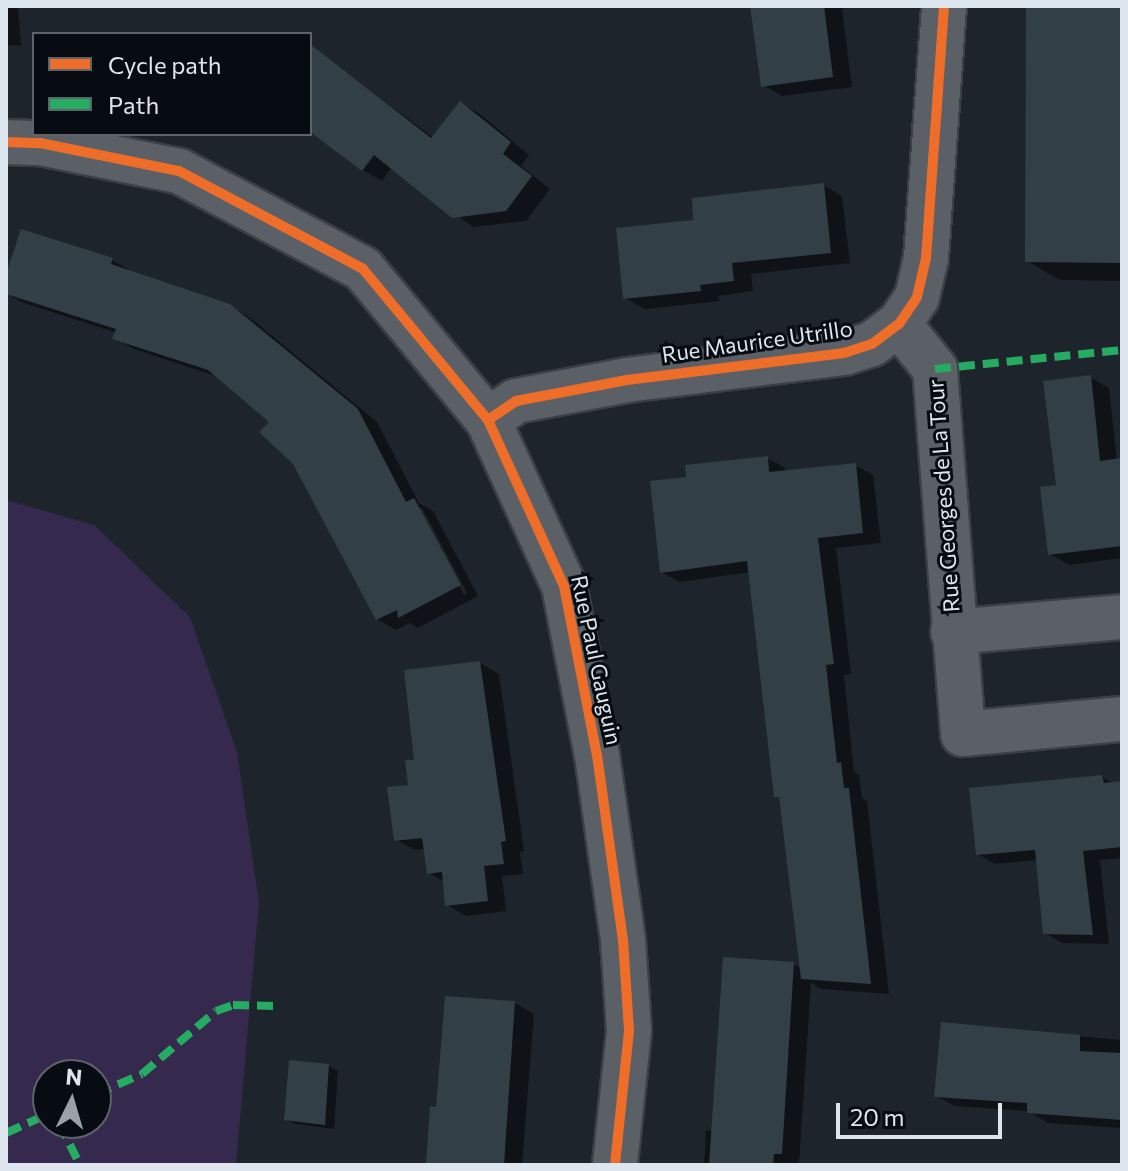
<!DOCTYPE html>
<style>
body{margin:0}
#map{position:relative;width:1128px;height:1171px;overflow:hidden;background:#1d242b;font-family:Commissioner,sans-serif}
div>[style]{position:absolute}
.green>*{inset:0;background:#35294e}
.shadow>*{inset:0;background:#0007}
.building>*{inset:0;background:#323f47}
.roads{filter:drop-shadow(2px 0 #3b4047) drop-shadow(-2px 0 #3b4047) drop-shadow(0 2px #3b4047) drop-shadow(0 -2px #3b4047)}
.minor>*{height:44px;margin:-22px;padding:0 22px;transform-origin:22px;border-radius:22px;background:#5b6066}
.quiet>*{height:8px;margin-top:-4px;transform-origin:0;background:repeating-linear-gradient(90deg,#26ab63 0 16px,transparent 0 24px)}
.cycleway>*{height:10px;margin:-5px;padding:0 5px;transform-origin:5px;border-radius:5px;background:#ee6e29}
span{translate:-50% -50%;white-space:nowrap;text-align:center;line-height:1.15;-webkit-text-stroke:6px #070c12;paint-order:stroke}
.street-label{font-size:22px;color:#dde5ef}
.frame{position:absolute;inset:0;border:8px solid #dde5ef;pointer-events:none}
.legend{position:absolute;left:32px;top:32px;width:280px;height:104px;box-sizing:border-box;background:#070c12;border:2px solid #5d636a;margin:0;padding:10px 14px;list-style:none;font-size:24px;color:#dde5ef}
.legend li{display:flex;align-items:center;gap:16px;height:40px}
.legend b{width:40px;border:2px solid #5d636a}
.north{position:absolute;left:32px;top:1059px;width:80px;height:80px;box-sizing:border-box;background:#070c12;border:2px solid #5d636a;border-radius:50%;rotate:5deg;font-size:22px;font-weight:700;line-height:32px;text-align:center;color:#dde5ef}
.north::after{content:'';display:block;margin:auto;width:28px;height:36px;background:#9aa1aa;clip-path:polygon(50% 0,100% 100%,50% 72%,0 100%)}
.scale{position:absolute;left:836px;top:1103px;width:166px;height:36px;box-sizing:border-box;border:4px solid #dde5ef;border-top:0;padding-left:10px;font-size:24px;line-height:28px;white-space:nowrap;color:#dde5ef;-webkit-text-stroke:6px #070c12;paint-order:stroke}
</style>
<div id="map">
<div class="green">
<div style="clip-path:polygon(evenodd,6px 500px,94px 525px,190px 617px,237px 752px,259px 902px,236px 1165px,6px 1165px,6px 500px,48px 1075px,96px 1075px,96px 1123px,48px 1123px,48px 1075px)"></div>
</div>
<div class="shadow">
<div style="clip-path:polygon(6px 6px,18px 6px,21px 45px,6px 46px)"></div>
<div style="clip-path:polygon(752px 6px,848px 6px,842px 10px,852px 87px,782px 96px,763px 85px)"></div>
<div style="clip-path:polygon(1030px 6px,1122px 6px,1122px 281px,1060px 280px,1027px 261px)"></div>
<div style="clip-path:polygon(323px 56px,434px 138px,461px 103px,480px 114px,529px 155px,521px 166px,550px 189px,526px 221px,473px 227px,392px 167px,382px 181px,363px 170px,310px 130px,310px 74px)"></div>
<div style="clip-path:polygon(823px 185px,842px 196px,850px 263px,751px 274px,753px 291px,718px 296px,720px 301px,645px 309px,625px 298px,695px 222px)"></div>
<div style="clip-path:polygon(evenodd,112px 260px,131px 271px,229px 305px,249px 317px,377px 422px,419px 503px,433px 511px,478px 596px,418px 628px,410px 623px,396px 630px,377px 619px,272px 422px,219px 377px,134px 349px,115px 338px,117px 333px,21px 302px,6px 293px,6px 280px,112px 260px,417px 508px,422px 508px,467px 593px,464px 595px,417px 508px)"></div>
<div style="clip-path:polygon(1090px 377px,1109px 388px,1117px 461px,1122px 460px,1122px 558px,1069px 565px,1050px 554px,1058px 487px)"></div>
<div style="clip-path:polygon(767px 458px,785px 468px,786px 473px,855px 465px,873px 475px,881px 543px,836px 548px,851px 674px,844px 675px,854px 772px,859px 775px,862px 798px,867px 801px,889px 994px,821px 989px,811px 983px,799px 1163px,704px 1165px,706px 1130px,713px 1131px,794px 964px,802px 969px,782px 800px,776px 796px,751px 572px,680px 582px,661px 572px,688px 479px)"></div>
<div style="clip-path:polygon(480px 663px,499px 674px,524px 851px,520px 852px,523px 874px,502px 876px,506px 911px,466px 916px,447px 905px,445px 882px,429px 873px,426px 849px,415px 850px,395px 839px,416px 762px)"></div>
<div style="clip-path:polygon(1102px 777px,1114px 784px,1122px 783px,1122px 858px,1100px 860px,1109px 944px,1062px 943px,1045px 933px,1038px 860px,995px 864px,978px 854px)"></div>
<div style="clip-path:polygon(515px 1003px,534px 1014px,522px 1165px,427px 1165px,438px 1109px)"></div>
<div style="clip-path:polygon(943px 1025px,1122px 1040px,1122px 1128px,1048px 1123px,1028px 1111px,955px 1106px,936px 1096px)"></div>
<div style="clip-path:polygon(329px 1066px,338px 1071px,334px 1129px,295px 1124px,286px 1119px)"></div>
</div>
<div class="building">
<div style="clip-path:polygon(750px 6px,824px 6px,833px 77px,761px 87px)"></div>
<div style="clip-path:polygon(1026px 6px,1122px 6px,1122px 263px,1025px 262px)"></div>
<div style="clip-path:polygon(310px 44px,431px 138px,460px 101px,511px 142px,503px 154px,532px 176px,506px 211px,452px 218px,374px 155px,362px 171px,310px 132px)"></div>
<div style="clip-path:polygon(824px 183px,831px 253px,732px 263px,734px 281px,700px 285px,701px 291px,623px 299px,616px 228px,693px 220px,692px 198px)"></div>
<div style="clip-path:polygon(21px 229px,113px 258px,111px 264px,230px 304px,358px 409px,406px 502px,414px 498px,461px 585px,398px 618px,397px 610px,376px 620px,293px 464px,259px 432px,269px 422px,208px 370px,112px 339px,116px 329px,6px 294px,6px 274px)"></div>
<div style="clip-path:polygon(1091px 375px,1100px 461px,1122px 458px,1122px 546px,1048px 555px,1040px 487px,1056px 485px,1043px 381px)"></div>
<div style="clip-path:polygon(768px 456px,769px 472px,856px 463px,863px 533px,818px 538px,834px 664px,826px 665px,837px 763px,841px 762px,844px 788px,849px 788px,871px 984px,801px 979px,779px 797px,774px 797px,747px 561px,660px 573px,650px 481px,686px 477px,685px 465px)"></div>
<div style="clip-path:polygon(480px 661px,506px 841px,501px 842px,504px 864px,484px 866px,488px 901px,445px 906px,442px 872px,427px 874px,422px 838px,394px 841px,387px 787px,408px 785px,405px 760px,414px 760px,404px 670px)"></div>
<div style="clip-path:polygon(1102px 775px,1104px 783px,1122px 781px,1122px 847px,1083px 851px,1093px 935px,1043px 934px,1035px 850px,976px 855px,969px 788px)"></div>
<div style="clip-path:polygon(723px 957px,794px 962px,782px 1154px,774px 1154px,773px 1165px,709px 1165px)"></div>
<div style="clip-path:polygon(445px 996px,515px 1001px,504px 1165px,426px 1165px,430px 1106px,436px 1107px)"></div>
<div style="clip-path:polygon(941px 1022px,1080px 1035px,1080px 1051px,1122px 1053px,1122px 1120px,1027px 1113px,1027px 1103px,934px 1097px)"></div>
<div style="clip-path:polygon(289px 1060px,329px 1064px,325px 1125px,284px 1120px)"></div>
</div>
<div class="roads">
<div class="minor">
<div style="left:6px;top:142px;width:34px;rotate:2deg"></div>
<div style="left:40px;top:143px;width:142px;rotate:11.4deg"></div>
<div style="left:179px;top:171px;width:208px;rotate:28deg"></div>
<div style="left:363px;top:269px;width:196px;rotate:50.4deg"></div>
<div style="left:488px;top:420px;width:183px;rotate:65.4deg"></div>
<div style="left:564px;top:586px;width:172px;rotate:79deg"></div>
<div style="left:597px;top:755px;width:187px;rotate:82deg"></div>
<div style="left:623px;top:940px;width:91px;rotate:86.2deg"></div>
<div style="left:629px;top:1031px;width:135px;rotate:96deg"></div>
<div style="left:899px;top:324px;width:58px;rotate:51.3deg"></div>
<div style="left:935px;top:369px;width:366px;rotate:85.6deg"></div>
<div style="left:963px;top:734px;width:160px;rotate:-5.4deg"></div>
<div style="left:488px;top:420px;width:34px;rotate:-34deg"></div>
<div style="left:516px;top:401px;width:113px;rotate:-10.7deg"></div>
<div style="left:627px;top:380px;width:219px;rotate:-7.1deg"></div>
<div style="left:844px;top:353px;width:29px;rotate:-18deg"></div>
<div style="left:872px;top:344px;width:34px;rotate:-37deg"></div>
<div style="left:899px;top:324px;width:32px;rotate:-56deg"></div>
<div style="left:917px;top:297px;width:40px;rotate:-77deg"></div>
<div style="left:926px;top:258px;width:253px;rotate:-85.9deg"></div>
<div style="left:953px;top:632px;width:170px;rotate:-5.1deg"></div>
</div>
</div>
<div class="quiet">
<div style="left:935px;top:369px;width:188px;rotate:-5.8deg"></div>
<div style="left:96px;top:1094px;width:50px;rotate:-23.5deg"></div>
<div style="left:142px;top:1074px;width:97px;rotate:-40.4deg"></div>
<div style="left:216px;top:1011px;width:18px;rotate:-19deg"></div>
<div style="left:233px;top:1005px;width:44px;rotate:1.3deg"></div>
<div style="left:59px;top:1123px;width:47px;rotate:63.4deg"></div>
<div style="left:6px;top:1133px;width:46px;rotate:-24.3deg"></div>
</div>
<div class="cycleway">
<div style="left:6px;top:142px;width:34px;rotate:2deg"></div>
<div style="left:40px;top:143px;width:142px;rotate:11.4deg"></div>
<div style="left:179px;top:171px;width:208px;rotate:28deg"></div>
<div style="left:363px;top:269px;width:196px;rotate:50.4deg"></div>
<div style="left:488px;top:420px;width:183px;rotate:65.4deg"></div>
<div style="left:564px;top:586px;width:172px;rotate:79deg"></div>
<div style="left:597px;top:755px;width:187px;rotate:82deg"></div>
<div style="left:623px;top:940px;width:91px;rotate:86.2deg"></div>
<div style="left:629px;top:1031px;width:135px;rotate:96deg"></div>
<div style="left:488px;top:420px;width:34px;rotate:-34deg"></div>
<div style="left:516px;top:401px;width:113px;rotate:-10.7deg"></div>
<div style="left:627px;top:380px;width:219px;rotate:-7.1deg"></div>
<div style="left:844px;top:353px;width:29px;rotate:-18deg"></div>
<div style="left:872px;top:344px;width:34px;rotate:-37deg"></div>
<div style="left:899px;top:324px;width:32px;rotate:-56deg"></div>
<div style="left:917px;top:297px;width:40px;rotate:-77deg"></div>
<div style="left:926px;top:258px;width:253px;rotate:-85.9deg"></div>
</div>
<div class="street-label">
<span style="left:757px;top:341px;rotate:-8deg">Rue Maurice Utrillo</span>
<span style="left:943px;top:496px;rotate:-94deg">Rue Georges de La Tour</span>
<span style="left:597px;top:660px;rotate:78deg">Rue Paul Gauguin</span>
</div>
<div class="frame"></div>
<ul class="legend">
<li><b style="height:10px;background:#ee6e29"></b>Cycle path</li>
<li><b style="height:10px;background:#26ab63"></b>Path</li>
</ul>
<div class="north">N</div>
<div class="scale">20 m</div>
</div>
